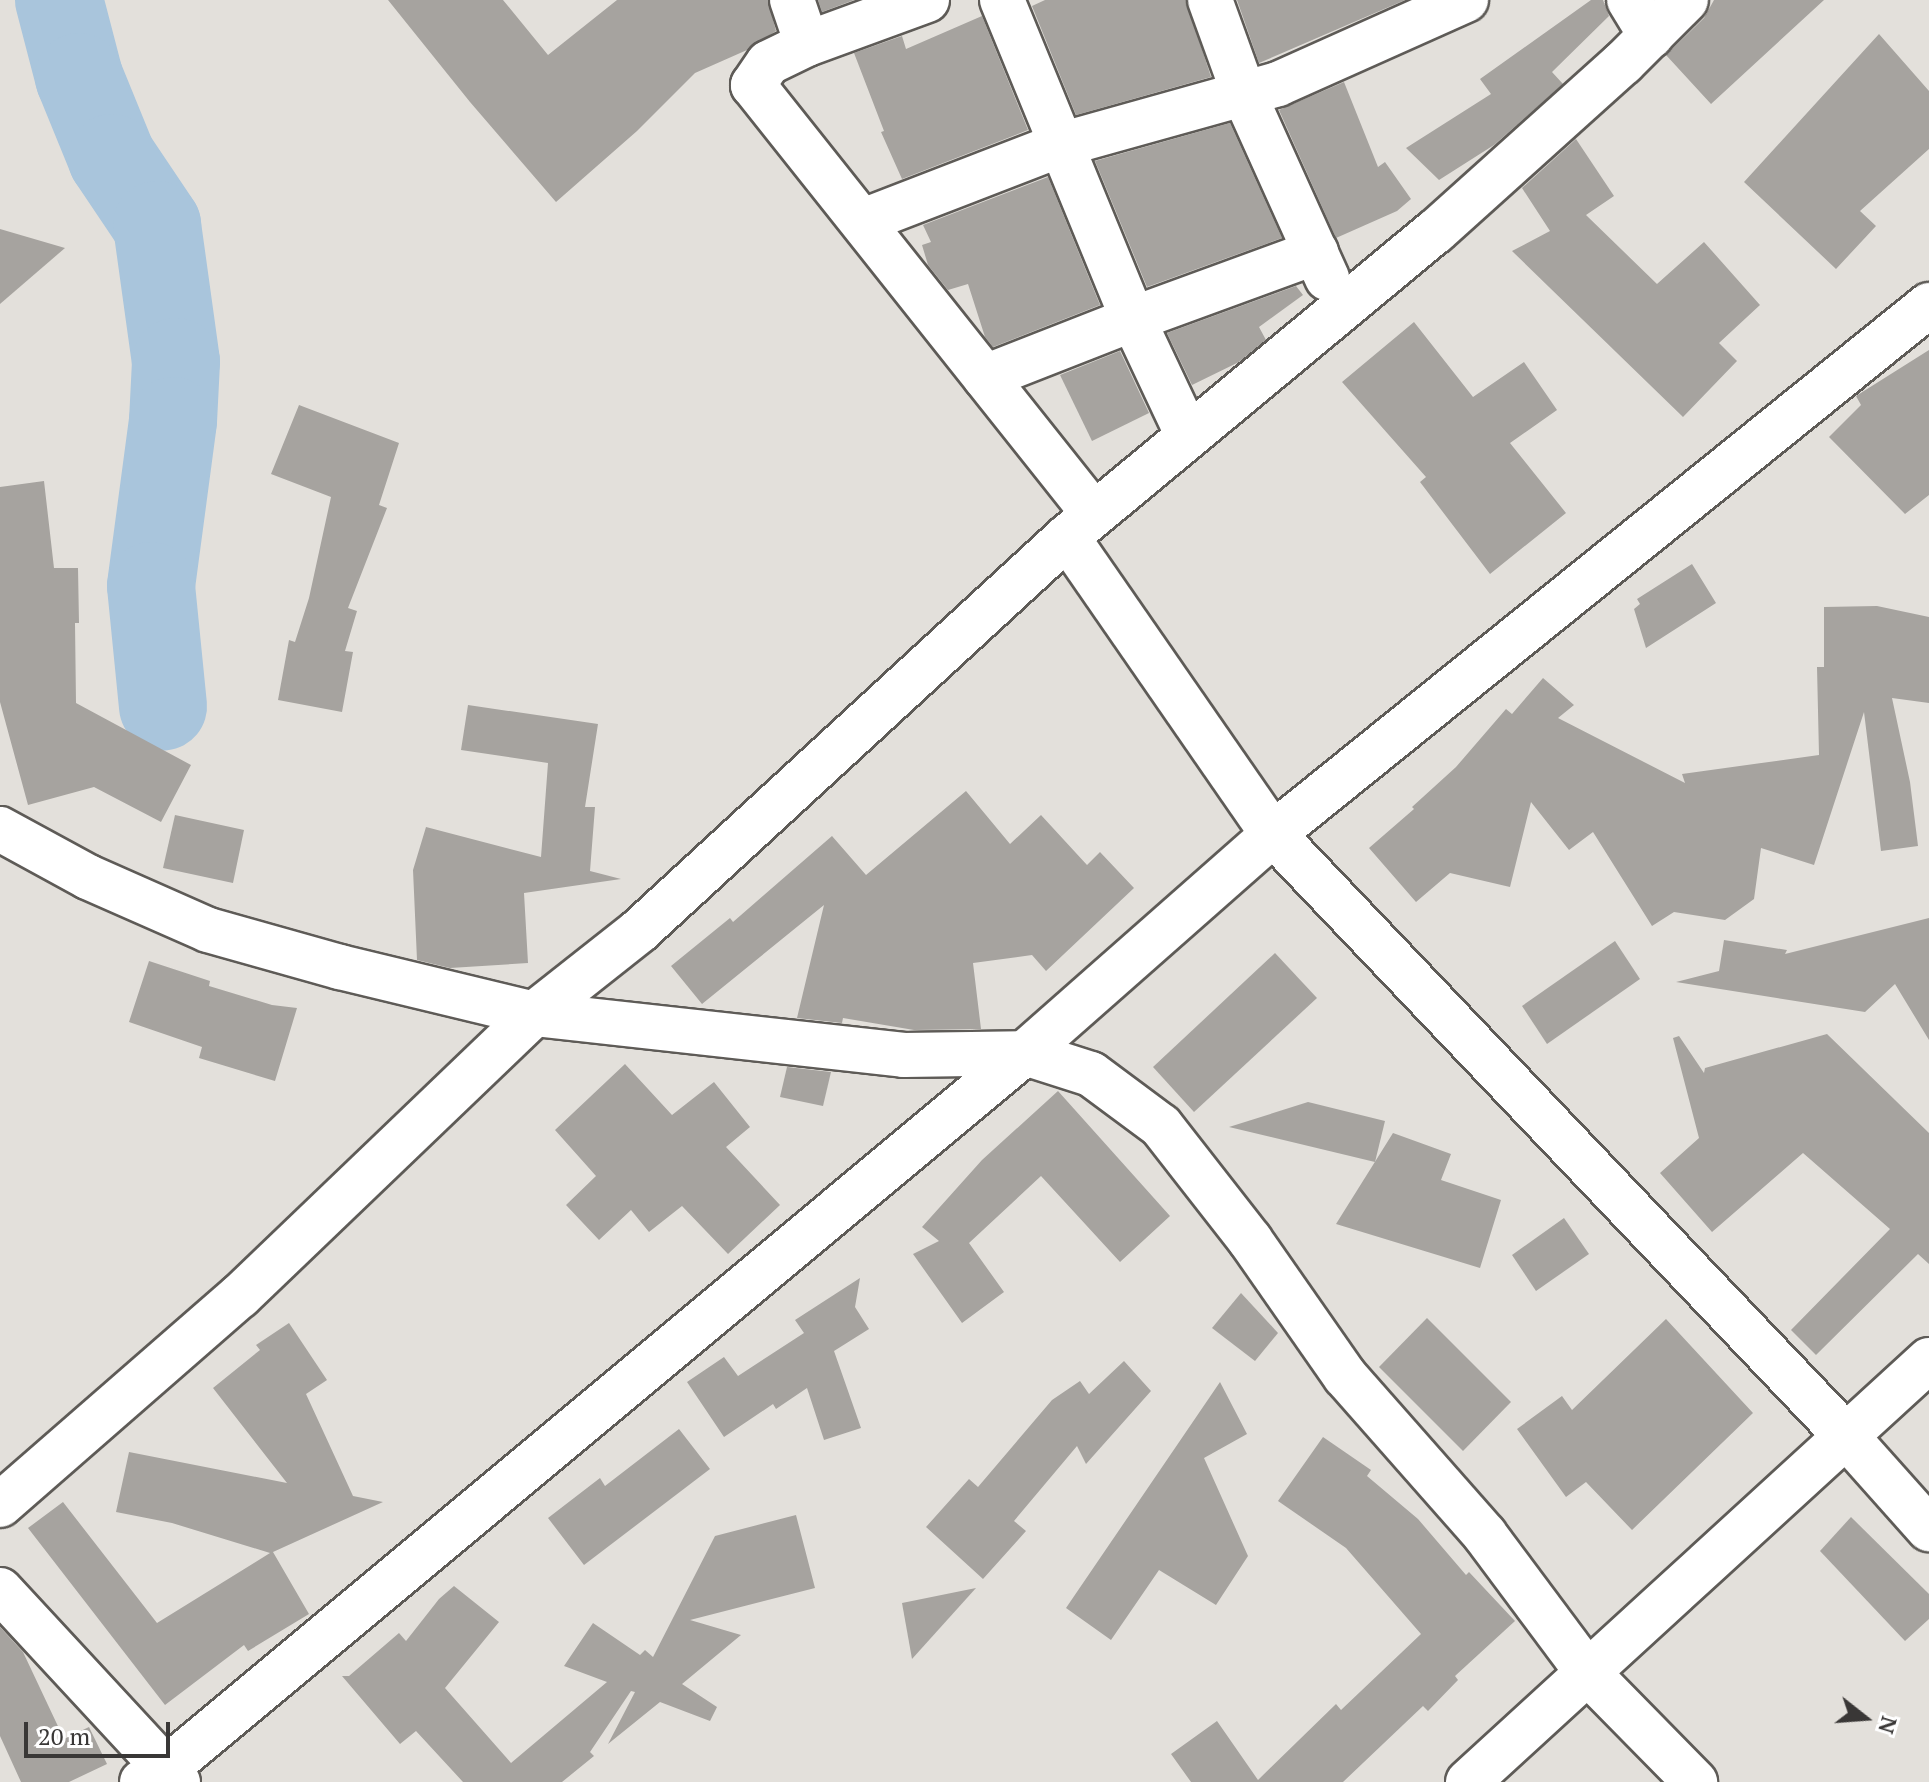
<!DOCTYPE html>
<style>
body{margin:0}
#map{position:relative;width:1929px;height:1782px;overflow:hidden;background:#e3e0db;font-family:"PT Serif",serif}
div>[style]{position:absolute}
.river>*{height:88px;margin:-44px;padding:0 44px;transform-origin:44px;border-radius:44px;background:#a9c5dc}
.building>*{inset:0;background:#a6a39f}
.roads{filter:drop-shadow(2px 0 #5e5b57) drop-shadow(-2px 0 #5e5b57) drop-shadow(0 2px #5e5b57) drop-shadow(0 -2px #5e5b57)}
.minor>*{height:44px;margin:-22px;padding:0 22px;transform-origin:22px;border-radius:22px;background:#fff}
span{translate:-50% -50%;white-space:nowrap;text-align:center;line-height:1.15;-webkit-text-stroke:7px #fff;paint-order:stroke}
.north{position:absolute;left:1825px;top:1678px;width:80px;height:80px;-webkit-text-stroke:6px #fff;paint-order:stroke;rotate:107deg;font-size:22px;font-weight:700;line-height:32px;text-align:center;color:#393736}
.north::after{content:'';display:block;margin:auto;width:28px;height:36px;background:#393736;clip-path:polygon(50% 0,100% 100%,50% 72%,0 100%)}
.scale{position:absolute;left:24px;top:1722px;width:146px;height:36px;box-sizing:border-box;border:4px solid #393736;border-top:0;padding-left:10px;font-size:24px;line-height:28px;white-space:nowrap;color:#393736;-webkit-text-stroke:6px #fff;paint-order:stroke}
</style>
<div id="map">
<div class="river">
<div style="left:59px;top:0;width:80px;rotate:75.4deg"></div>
<div style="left:79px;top:77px;width:87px;rotate:67.8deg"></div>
<div style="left:112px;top:158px;width:81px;rotate:56.1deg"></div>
<div style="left:157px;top:225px;width:138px;rotate:82.1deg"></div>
<div style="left:176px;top:362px;width:59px;rotate:92.9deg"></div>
<div style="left:173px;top:421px;width:166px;rotate:97.6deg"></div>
<div style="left:151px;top:586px;width:121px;rotate:84.3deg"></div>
</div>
<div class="building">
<div style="clip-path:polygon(388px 0,503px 0,548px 55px,617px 0,768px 0,776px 31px,747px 50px,695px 73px,637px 131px,556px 202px,470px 102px)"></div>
<div style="clip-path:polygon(818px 0,854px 0,822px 12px)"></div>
<div style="clip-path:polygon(1045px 0,1186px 0,1211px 77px,1076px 115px,1032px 6px)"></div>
<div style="clip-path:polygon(1237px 0,1405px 0,1259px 63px)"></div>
<div style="clip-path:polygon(1591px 0,1603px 0,1609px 16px,1552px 72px,1563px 84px,1494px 145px,1439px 180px,1406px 148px,1491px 94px,1480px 79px)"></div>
<div style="clip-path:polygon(1714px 0,1824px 0,1711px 104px,1666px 55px,1704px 18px)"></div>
<div style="clip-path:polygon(982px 16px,1028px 130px,902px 179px,881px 132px,884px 131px,854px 53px,902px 36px,906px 49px)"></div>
<div style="clip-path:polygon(1879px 34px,1929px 91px,1929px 149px,1860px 211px,1876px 226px,1836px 269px,1744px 182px)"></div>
<div style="clip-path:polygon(1344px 82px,1378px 167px,1385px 162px,1411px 199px,1397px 211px,1336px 238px,1279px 110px)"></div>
<div style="clip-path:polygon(1230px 123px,1282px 238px,1147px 287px,1095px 161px)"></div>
<div style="clip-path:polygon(1576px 139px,1614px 196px,1586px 215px,1657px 284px,1704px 242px,1760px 305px,1719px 343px,1737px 361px,1683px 417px,1512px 251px,1550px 231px,1522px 188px)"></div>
<div style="clip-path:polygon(1048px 177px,1100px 305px,993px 347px,985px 337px,968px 284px,948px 290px,928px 265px,922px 245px,931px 242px,923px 225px)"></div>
<div style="clip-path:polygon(0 229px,65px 248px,0 304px)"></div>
<div style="clip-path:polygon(1296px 286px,1303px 295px,1259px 327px,1266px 340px,1239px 362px,1192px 385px,1167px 333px)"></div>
<div style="clip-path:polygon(1414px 322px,1473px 397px,1524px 362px,1557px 410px,1510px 443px,1566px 513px,1490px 574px,1420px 482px,1426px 477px,1342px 382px)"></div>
<div style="clip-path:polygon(1929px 350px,1929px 495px,1905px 514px,1829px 437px,1861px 405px,1856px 396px)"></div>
<div style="clip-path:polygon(1120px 351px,1149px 413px,1092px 441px,1060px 375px)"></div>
<div style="clip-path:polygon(299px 405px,399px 443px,379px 505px,387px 508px,348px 608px,357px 611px,345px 651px,353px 652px,342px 712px,278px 700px,289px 640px,295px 642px,309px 598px,331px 497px,271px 474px)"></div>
<div style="clip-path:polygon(44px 481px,54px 568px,78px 568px,79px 623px,75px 623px,76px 703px,191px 765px,161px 822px,94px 787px,28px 805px,0 702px,0 487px)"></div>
<div style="clip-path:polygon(1692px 564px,1716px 603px,1646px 648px,1634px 609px,1640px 604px,1637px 599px)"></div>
<div style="clip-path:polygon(1877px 606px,1929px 617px,1929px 703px,1892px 698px,1910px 782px,1918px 846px,1881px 851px,1864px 712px,1814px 865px,1761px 848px,1754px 899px,1725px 920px,1674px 912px,1652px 926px,1593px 832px,1569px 850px,1531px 802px,1510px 887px,1450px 873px,1416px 902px,1369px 848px,1414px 809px,1412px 807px,1456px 767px,1506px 709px,1512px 714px,1543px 678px,1574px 705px,1558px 718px,1685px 783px,1682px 774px,1819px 755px,1817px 667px,1824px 667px,1824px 607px)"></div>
<div style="clip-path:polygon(468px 705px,598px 724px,585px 807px,595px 807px,590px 871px,621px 879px,524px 893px,528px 963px,450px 968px,417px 960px,413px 870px,426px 827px,541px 857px,548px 763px,461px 750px)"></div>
<div style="clip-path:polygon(966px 791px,1010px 844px,1041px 815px,1087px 865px,1100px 852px,1134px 888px,1046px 971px,1032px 955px,973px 963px,981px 1029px,914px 1030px,843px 1018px,842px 1023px,797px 1018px,824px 905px,702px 1004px,671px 966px,730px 918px,733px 922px,832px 836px,866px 875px)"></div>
<div style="clip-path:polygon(175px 815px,244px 830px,233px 883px,163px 868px)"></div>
<div style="clip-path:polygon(1929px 918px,1929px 1040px,1895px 984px,1865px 1012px,1676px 982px,1719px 971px,1724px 940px,1787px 950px,1785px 954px)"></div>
<div style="clip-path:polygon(1615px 941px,1640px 979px,1547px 1044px,1522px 1006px)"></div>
<div style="clip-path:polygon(1275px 953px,1317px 998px,1194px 1112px,1153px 1067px)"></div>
<div style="clip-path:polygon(149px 961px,210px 981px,209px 986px,272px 1005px,297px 1008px,275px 1081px,199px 1058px,202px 1047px,129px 1022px)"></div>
<div style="clip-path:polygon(1827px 1034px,1929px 1133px,1929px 1264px,1918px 1254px,1816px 1355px,1791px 1330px,1890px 1229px,1803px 1153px,1712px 1232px,1660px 1173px,1699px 1138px,1673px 1038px,1679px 1036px,1704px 1073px,1705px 1068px)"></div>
<div style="clip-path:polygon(625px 1064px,672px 1115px,714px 1082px,750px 1127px,726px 1147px,780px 1205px,728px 1254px,682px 1206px,649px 1232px,631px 1210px,599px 1240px,566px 1205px,596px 1176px,555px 1130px)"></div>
<div style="clip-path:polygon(787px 1067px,831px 1072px,823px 1106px,780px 1097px)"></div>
<div style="clip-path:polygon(1058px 1091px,1170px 1216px,1120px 1262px,1041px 1176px,969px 1243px,1004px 1292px,962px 1323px,913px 1254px,939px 1241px,922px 1227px,982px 1160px)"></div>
<div style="clip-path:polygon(1308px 1102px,1385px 1121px,1375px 1162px,1229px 1127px)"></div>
<div style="clip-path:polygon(1393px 1133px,1451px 1154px,1441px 1180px,1501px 1200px,1480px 1268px,1336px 1224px)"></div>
<div style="clip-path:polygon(1564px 1218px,1589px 1254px,1536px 1291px,1512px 1255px)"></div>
<div style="clip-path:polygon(860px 1278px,855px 1307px,869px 1329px,834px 1351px,861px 1428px,824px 1440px,807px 1388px,776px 1409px,773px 1404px,724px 1437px,687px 1382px,724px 1357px,738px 1376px,804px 1333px,795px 1320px)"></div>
<div style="clip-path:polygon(1241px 1293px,1278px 1333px,1255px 1361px,1212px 1328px)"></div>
<div style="clip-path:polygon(1427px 1318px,1511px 1402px,1463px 1451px,1379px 1367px)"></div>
<div style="clip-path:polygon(1666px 1319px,1753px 1413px,1632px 1530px,1586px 1482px,1566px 1497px,1517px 1429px,1562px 1396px,1572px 1410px)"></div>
<div style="clip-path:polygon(289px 1323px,327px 1380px,306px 1394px,353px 1496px,383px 1502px,273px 1552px,309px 1614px,248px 1651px,244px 1645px,165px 1705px,28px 1528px,63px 1502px,157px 1623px,270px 1553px,172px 1523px,116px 1512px,129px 1452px,287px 1483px,213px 1388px,260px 1350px,256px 1345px)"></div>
<div style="clip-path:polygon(1124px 1361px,1151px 1391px,1086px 1464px,1077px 1446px,1014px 1521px,1026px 1531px,983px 1579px,926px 1527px,969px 1479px,978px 1487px,1052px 1400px,1080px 1381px,1089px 1394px)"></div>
<div style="clip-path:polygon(1220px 1382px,1247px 1434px,1204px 1458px,1248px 1556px,1216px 1605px,1159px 1570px,1111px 1640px,1066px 1608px)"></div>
<div style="clip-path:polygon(679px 1429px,710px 1469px,584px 1565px,548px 1518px,600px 1478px,605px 1486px)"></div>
<div style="clip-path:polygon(1323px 1437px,1371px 1470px,1367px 1476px,1418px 1519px,1466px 1575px,1469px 1572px,1515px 1621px,1455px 1676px,1458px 1680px,1428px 1711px,1423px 1706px,1343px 1782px,1191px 1782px,1171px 1754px,1217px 1721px,1258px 1780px,1336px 1704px,1341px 1710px,1421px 1634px,1346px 1548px,1278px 1501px)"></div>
<div style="clip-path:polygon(796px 1515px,815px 1588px,690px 1620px,741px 1635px,682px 1684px,717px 1707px,710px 1721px,660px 1702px,608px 1744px,635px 1692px,631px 1691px,590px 1752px,594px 1756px,562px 1782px,463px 1782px,416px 1731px,400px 1744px,342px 1676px,349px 1676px,399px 1633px,406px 1641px,439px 1599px,454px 1586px,499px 1622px,445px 1688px,511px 1763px,607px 1682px,564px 1666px,593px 1623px,640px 1655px,645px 1650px,653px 1657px,715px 1536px)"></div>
<div style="clip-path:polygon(1851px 1517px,1929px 1594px,1929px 1619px,1905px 1641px,1820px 1551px)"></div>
<div style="clip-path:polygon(976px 1588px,912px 1659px,902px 1603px)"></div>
<div style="clip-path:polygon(0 1627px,23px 1652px,64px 1739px,89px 1727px,107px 1764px,69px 1782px,21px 1782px,0 1736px)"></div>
</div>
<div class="roads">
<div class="minor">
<div style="left:792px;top:0;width:46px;rotate:71.2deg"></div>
<div style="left:927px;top:0;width:128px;rotate:159.9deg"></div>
<div style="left:807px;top:44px;width:43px;rotate:154deg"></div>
<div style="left:768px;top:63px;width:27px;rotate:124deg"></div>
<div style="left:753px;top:85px;width:548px;rotate:51.52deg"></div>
<div style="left:1002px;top:0;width:345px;rotate:67.7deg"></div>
<div style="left:1133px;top:319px;width:129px;rotate:64.8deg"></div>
<div style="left:1210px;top:0;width:100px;rotate:70.1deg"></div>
<div style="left:1244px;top:94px;width:202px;rotate:65.7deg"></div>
<div style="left:1629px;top:0;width:42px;rotate:58.6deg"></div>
<div style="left:863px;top:221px;width:211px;rotate:-21.1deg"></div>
<div style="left:1060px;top:145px;width:226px;rotate:-15.6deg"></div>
<div style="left:1278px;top:84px;width:206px;rotate:-24.1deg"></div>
<div style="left:985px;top:377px;width:159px;rotate:-21.4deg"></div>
<div style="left:1133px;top:319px;width:195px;rotate:-20.1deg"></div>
<div style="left:1067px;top:537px;width:361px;rotate:55.3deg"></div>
<div style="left:1273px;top:834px;width:831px;rotate:46.41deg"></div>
<div style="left:1846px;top:1436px;width:125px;rotate:48.3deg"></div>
<div style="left:0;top:829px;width:100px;rotate:28.6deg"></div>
<div style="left:88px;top:877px;width:131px;rotate:23.8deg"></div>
<div style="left:208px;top:930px;width:137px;rotate:15.7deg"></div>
<div style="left:340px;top:967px;width:200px;rotate:13.6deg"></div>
<div style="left:534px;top:1014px;width:372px;rotate:6.3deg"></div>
<div style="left:904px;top:1055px;width:121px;rotate:-0.9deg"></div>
<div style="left:1025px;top:1053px;width:69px;rotate:17.7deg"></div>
<div style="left:1091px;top:1074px;width:87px;rotate:36.6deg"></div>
<div style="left:1161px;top:1126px;width:145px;rotate:52deg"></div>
<div style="left:1250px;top:1240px;width:166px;rotate:55.1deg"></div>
<div style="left:1345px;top:1376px;width:212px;rotate:48.6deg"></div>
<div style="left:1485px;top:1535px;width:172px;rotate:53.3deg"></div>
<div style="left:1588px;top:1673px;width:153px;rotate:45.5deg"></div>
<div style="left:0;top:1505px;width:318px;rotate:-41.1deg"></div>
<div style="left:240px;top:1296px;width:407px;rotate:-43.8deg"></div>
<div style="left:534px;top:1014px;width:134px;rotate:-38.3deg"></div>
<div style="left:639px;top:931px;width:582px;rotate:-42.63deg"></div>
<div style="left:1067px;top:537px;width:478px;rotate:-39.7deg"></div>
<div style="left:1435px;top:232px;width:253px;rotate:-42deg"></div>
<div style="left:1623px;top:63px;width:89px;rotate:-45deg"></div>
<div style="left:0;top:1590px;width:262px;rotate:47.2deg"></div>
<div style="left:142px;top:1782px;width:29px;rotate:-29deg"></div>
<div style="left:167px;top:1768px;width:1117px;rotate:-39.81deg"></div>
<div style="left:1025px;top:1053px;width:331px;rotate:-41.4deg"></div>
<div style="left:1273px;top:834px;width:843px;rotate:-38.88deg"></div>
<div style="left:1468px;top:1782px;width:625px;rotate:-42.47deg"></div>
</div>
</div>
<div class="north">N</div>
<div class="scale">20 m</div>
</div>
